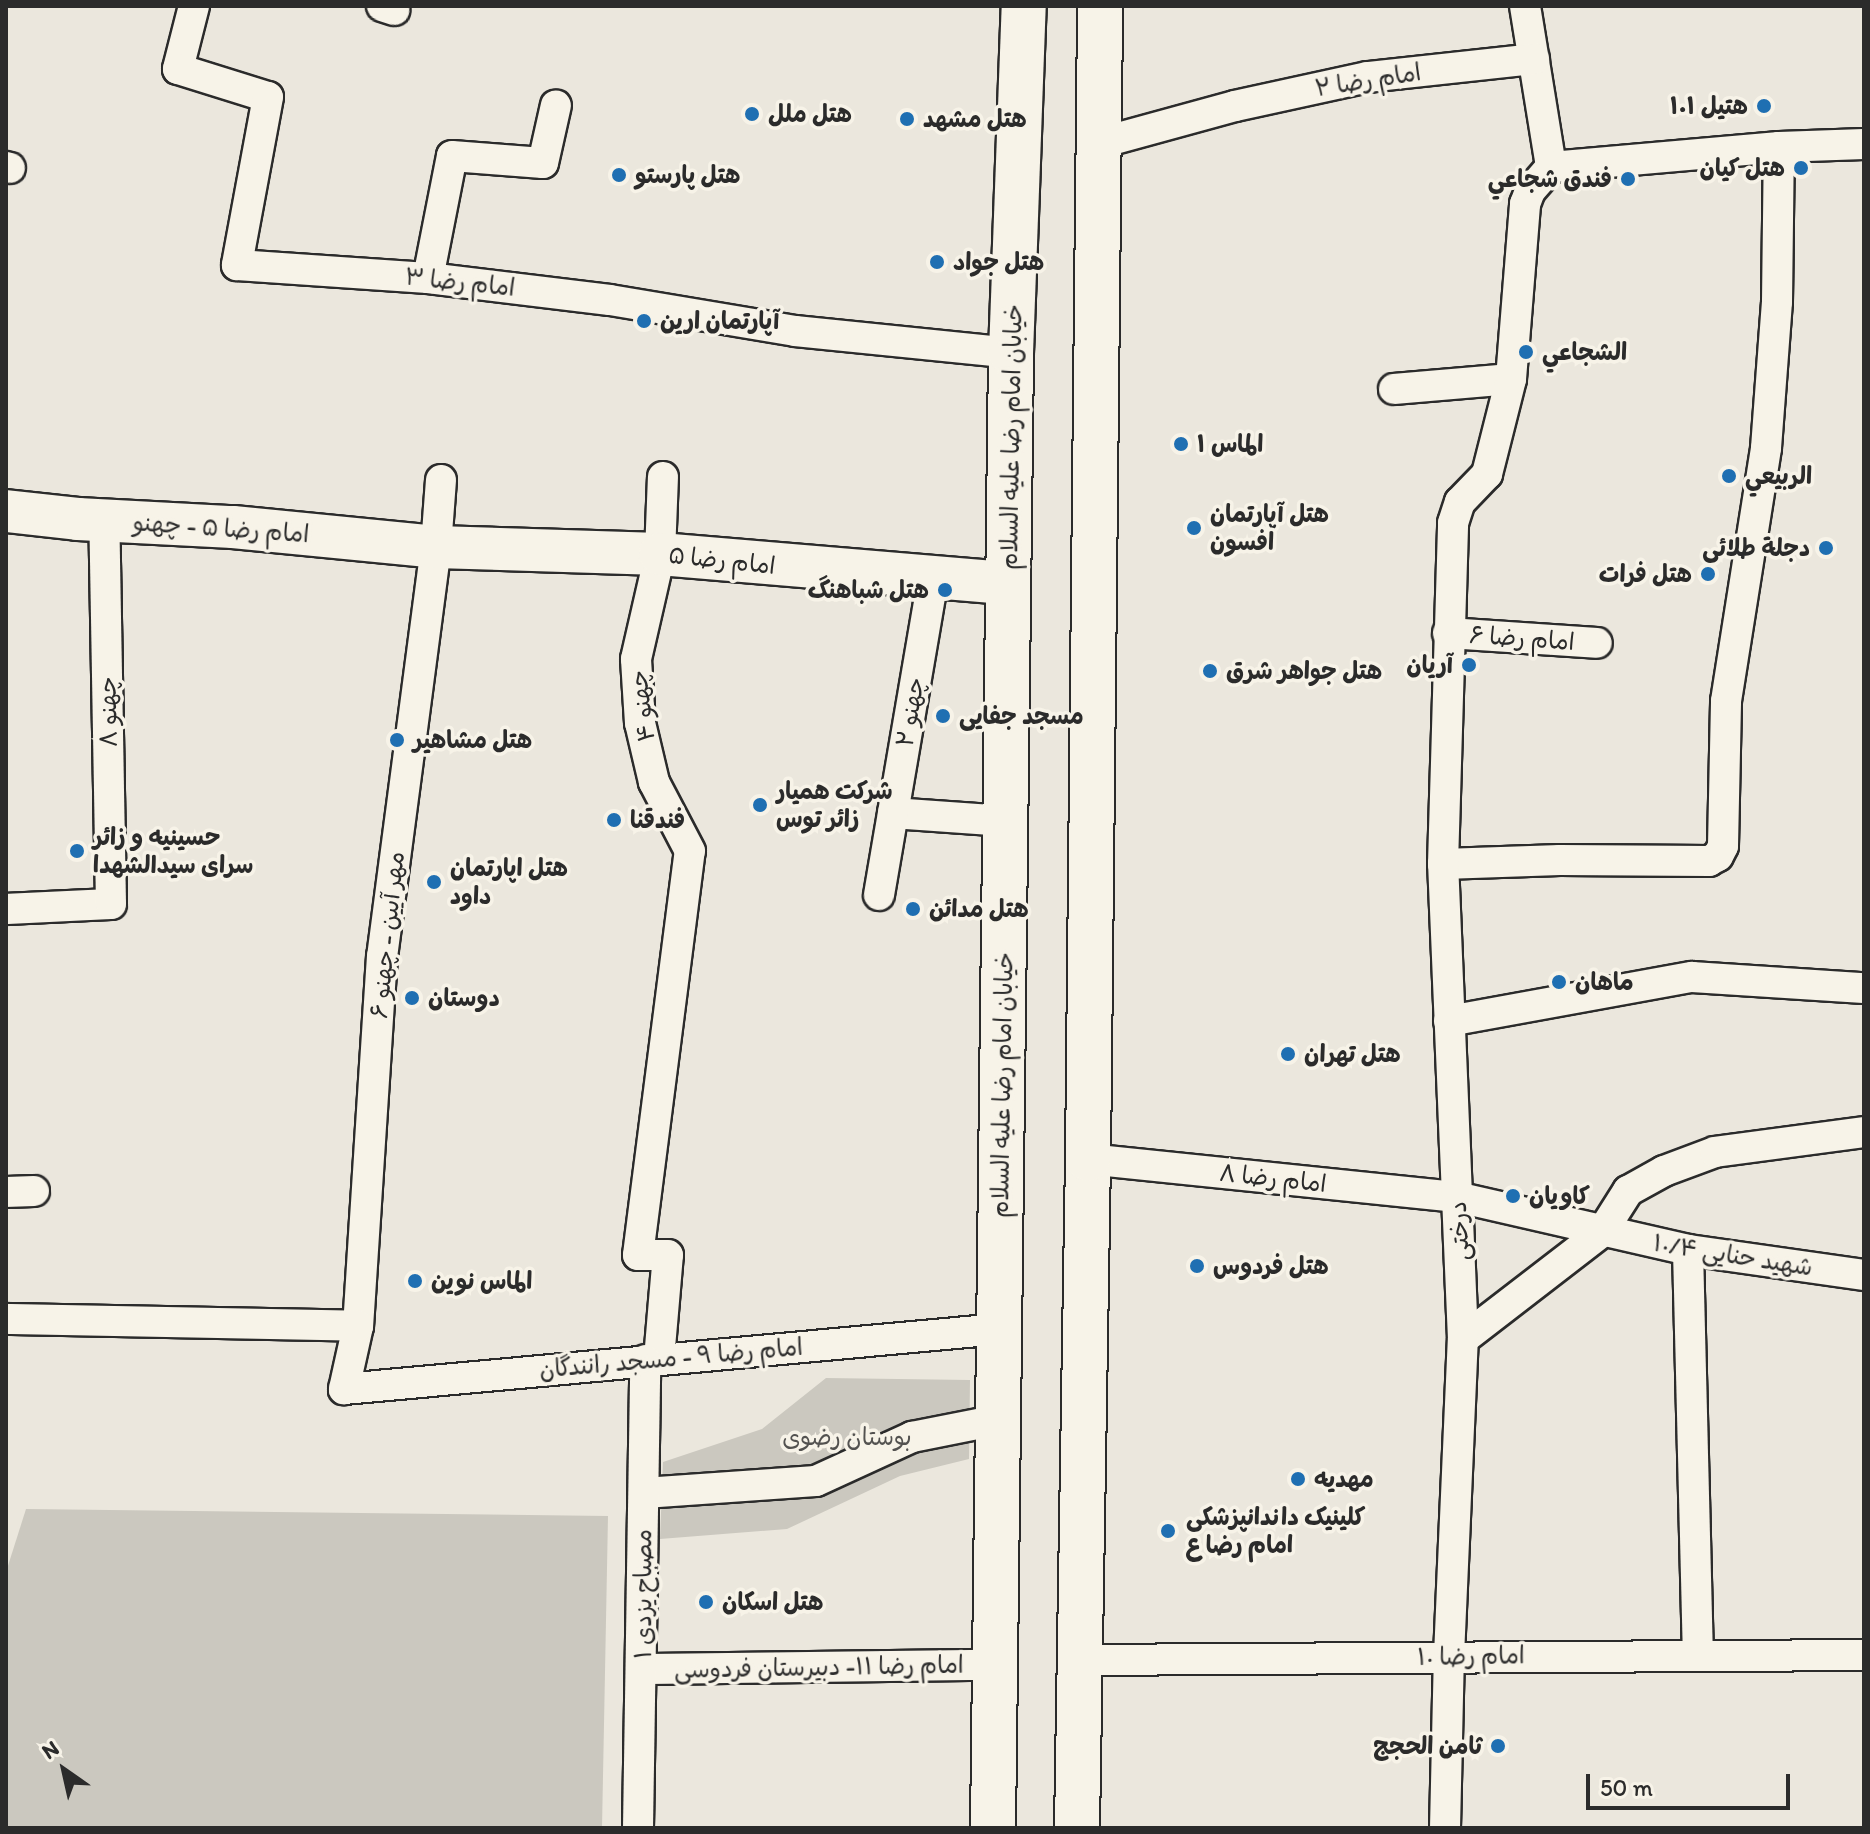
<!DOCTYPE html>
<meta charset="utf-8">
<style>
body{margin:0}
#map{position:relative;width:1870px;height:1834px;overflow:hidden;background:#ebe7dd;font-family:Itim,"Playpen Sans Arabic",sans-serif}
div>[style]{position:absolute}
.green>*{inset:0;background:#cbc8bf}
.roads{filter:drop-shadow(2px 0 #2b2b2b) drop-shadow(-2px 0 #2b2b2b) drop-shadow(0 2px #2b2b2b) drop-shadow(0 -2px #2b2b2b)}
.street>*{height:30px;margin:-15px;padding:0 15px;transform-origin:15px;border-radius:15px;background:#f7f3e8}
.secondary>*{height:42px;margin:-21px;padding:0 21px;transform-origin:21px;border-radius:21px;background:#f7f3e8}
.primary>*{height:44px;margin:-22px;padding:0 22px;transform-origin:22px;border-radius:22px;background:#f7f3e8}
.dots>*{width:22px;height:22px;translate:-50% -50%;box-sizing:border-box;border:4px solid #f7f3e8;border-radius:50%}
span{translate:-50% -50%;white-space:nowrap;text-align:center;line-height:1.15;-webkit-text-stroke:7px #f7f3e8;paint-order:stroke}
.street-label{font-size:24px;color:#2b2b2b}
.poi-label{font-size:24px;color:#2b2b2b;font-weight:700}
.right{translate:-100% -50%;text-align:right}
.left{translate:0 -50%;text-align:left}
.park-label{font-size:24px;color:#535250}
.frame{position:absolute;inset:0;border:8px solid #2b2b2b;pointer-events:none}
.north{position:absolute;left:24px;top:1730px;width:80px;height:80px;-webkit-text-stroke:6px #f7f3e8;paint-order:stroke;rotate:326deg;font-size:22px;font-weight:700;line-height:32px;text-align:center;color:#2b2b2b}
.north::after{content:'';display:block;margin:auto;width:28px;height:36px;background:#2b2b2b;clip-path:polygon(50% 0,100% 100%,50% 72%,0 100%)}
.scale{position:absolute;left:1586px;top:1774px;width:204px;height:36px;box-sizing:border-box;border:4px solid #2b2b2b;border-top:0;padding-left:10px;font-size:24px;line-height:28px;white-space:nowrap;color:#2b2b2b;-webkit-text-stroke:6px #f7f3e8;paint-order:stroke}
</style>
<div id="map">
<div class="green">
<div style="clip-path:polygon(826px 1378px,970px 1380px,969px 1459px,900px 1476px,787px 1529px,660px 1539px,663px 1462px,762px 1429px)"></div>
<div style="clip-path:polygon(26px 1509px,608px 1516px,602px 1828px,6px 1828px,6px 1572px)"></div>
</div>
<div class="roads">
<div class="street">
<div style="left:194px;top:6px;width:65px;rotate:104.3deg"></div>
<div style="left:178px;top:69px;width:94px;rotate:17.3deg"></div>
<div style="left:268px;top:97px;width:171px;rotate:100.5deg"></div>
<div style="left:237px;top:265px;width:191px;rotate:3.9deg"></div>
<div style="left:428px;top:278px;width:183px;rotate:6.9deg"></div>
<div style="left:610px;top:300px;width:188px;rotate:9.5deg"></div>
<div style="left:795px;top:331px;width:217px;rotate:5.8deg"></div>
<div style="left:382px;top:6px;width:13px;rotate:18deg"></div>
<div style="left:1525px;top:6px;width:163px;rotate:80.8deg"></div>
<div style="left:1100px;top:143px;width:140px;rotate:-15.3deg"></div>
<div style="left:1235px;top:106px;width:136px;rotate:-12.3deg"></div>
<div style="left:1368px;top:77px;width:167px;rotate:-6.2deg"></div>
<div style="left:6px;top:167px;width:4px;rotate:14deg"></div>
<div style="left:428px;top:278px;width:124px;rotate:-78.9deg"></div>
<div style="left:452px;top:156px;width:91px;rotate:4.4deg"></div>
<div style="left:543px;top:163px;width:59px;rotate:-77.4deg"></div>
<div style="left:1394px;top:389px;width:117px;rotate:-4.9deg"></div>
<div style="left:441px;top:480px;width:67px;rotate:94.3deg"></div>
<div style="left:436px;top:547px;width:413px;rotate:97.5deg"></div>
<div style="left:382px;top:956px;width:371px;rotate:93.7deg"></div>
<div style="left:358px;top:1326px;width:65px;rotate:102.5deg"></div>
<div style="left:344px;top:1389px;width:658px;rotate:-5.23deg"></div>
<div style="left:1448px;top:633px;width:149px;rotate:3.8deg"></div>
<div style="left:893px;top:813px;width:112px;rotate:4.1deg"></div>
<div style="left:1443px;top:864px;width:117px;rotate:-2deg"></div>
<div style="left:1560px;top:860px;width:149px;rotate:0.4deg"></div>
<div style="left:1709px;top:861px;width:10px;rotate:-29deg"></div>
<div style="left:1718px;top:856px;width:11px;rotate:-63deg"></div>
<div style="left:1723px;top:846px;width:145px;rotate:-88.8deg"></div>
<div style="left:1726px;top:701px;width:256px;rotate:-81deg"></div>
<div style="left:1766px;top:448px;width:146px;rotate:-85.7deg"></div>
<div style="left:1777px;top:302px;width:155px;rotate:-89.3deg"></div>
<div style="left:879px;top:895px;width:322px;rotate:-80.3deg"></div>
<div style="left:6px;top:909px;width:105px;rotate:-2.7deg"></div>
<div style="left:111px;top:904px;width:384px;rotate:-91deg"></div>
<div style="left:1449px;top:1021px;width:247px;rotate:-10.3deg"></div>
<div style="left:1692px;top:977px;width:172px;rotate:3.7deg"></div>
<div style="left:1088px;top:1159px;width:371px;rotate:5.9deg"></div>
<div style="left:1457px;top:1197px;width:237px;rotate:12.9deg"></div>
<div style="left:1688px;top:1250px;width:178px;rotate:8.1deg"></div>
<div style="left:6px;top:1192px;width:28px;rotate:-2deg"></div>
<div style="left:1688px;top:1250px;width:403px;rotate:88.6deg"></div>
<div style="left:6px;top:1319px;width:352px;rotate:1.1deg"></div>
<div style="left:1463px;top:1339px;width:175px;rotate:-37.6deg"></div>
<div style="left:1602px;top:1232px;width:49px;rotate:-57.6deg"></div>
<div style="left:1628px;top:1191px;width:41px;rotate:-29.1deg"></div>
<div style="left:1664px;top:1171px;width:54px;rotate:-20.4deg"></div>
<div style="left:1715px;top:1152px;width:150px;rotate:-7.6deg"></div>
<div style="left:659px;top:1359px;width:104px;rotate:-85.1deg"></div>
<div style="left:668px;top:1255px;width:30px;rotate:180deg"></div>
<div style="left:638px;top:1255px;width:407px;rotate:-82.7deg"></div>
<div style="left:690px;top:851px;width:78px;rotate:-117.6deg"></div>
<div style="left:654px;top:782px;width:61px;rotate:-103.3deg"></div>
<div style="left:640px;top:723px;width:64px;rotate:-93.6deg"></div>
<div style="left:636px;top:659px;width:108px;rotate:-77.1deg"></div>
<div style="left:660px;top:554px;width:77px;rotate:-87.8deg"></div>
<div style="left:644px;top:1493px;width:172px;rotate:-4deg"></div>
<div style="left:816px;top:1481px;width:106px;rotate:-24.6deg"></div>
<div style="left:912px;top:1437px;width:88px;rotate:-11.2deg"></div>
<div style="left:1078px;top:1660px;width:786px;rotate:-0.36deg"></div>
<div style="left:643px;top:1669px;width:352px;rotate:-0.7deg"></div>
<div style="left:638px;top:1828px;width:468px;rotate:-89.1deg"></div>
<div style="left:1445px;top:1828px;width:172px;rotate:-88.7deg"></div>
<div style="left:1449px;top:1656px;width:317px;rotate:-87.5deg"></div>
<div style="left:1463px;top:1339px;width:475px;rotate:-92.4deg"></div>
<div style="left:1443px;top:864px;width:341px;rotate:-88.3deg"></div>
<div style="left:1453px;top:523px;width:22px;rotate:-72deg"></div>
<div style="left:1460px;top:502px;width:39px;rotate:-46deg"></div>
<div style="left:1487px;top:474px;width:98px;rotate:-75.8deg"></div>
<div style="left:1511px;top:379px;width:176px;rotate:-85.4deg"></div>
<div style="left:1525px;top:204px;width:14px;rotate:-69deg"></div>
<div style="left:1530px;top:191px;width:32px;rotate:-49deg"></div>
<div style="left:1551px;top:167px;width:229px;rotate:-5deg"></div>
<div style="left:1779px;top:147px;width:85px;rotate:-2deg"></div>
</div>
<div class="secondary">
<div style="left:6px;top:511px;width:72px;rotate:6.3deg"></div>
<div style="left:78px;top:519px;width:155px;rotate:3deg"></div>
<div style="left:233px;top:527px;width:204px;rotate:5.6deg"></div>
<div style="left:436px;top:547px;width:224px;rotate:1.8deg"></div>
<div style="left:660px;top:554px;width:349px;rotate:4.8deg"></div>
</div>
<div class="primary">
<div style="left:993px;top:1828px;width:1475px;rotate:-89.3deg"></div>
<div style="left:1011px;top:353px;width:347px;rotate:-87.9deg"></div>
<div style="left:1077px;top:1828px;width:669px;rotate:-89.06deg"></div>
<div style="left:1088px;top:1159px;width:1153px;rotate:-89.4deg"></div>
</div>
</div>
<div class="dots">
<div style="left:1764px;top:106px;background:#1f6fb2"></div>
<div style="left:752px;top:114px;background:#1f6fb2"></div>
<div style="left:907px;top:119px;background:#1f6fb2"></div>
<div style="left:1801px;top:168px;background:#1f6fb2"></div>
<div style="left:619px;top:175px;background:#1f6fb2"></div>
<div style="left:1628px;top:179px;background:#1f6fb2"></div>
<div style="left:937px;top:262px;background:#1f6fb2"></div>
<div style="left:644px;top:321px;background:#1f6fb2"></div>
<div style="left:1526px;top:352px;background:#1f6fb2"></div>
<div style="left:1181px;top:444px;background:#1f6fb2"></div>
<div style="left:1729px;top:476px;background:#1f6fb2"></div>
<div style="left:1194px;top:528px;background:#1f6fb2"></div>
<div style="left:1826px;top:548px;background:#1f6fb2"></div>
<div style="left:1708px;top:574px;background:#1f6fb2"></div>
<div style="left:945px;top:590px;background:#1f6fb2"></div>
<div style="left:1469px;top:665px;background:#1f6fb2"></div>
<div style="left:1210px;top:671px;background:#1f6fb2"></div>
<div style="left:943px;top:716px;background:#1f6fb2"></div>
<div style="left:397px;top:740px;background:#1f6fb2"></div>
<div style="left:760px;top:805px;background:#1f6fb2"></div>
<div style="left:614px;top:820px;background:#1f6fb2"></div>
<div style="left:77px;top:851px;background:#1f6fb2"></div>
<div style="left:434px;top:882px;background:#1f6fb2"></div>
<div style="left:913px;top:909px;background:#1f6fb2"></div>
<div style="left:1559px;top:982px;background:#1f6fb2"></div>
<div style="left:412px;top:998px;background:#1f6fb2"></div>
<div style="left:1288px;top:1054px;background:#1f6fb2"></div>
<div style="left:1513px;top:1196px;background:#1f6fb2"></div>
<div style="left:1197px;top:1266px;background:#1f6fb2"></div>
<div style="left:415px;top:1281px;background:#1f6fb2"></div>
<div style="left:1298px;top:1479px;background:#1f6fb2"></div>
<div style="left:1168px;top:1531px;background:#1f6fb2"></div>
<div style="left:706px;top:1602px;background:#1f6fb2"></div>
<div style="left:1498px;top:1746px;background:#1f6fb2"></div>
</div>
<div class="street-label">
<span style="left:1368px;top:80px;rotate:-9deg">امام رضا ۲</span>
<span style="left:460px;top:282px;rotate:6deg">امام رضا ۳</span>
<span style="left:1011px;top:437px;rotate:-89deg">خیابان امام رضا علیه السلام</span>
<span style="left:221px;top:528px;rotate:4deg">امام رضا ۵ - چهنو</span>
<span style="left:722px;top:560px;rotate:6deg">امام رضا ۵</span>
<span style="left:1522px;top:638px;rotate:4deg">امام رضا ۶</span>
<span style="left:642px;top:706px;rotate:-97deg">چهنو ۴</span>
<span style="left:108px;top:712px;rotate:-91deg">چهنو ۸</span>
<span style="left:910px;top:712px;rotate:-80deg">چهنو ۲</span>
<span style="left:387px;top:935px;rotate:-84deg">مهر آیین - چهنو ۶</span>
<span style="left:1002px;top:1085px;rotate:-89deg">خیابان امام رضا علیه السلام</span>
<span style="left:1273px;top:1178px;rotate:6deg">امام رضا ۸</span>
<span style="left:1459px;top:1231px;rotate:-93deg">درختی</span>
<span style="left:1733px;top:1255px;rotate:9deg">شهید حنایی ۱۰/۴</span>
<span style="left:671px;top:1358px;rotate:-5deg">امام رضا ۹ - مسجد رانندگان</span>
<span style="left:643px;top:1594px;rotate:-90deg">مصباح یزدی ۱</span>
<span style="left:1471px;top:1656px;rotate:-1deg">امام رضا ۱۰</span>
<span style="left:819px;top:1667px;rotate:-1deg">امام رضا ۱۱- دبیرستان فردوسی</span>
</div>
<div class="poi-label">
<span class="right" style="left:1748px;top:106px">هتیل ۱۰۱</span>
<span class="left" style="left:768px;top:114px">هتل ملل</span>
<span class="left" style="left:923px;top:119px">هتل مشهد</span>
<span class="right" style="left:1785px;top:168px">هتل کیان</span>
<span class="left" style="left:635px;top:175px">هتل پارستو</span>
<span class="right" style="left:1612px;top:179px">فندق شجاعي</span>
<span class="left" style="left:953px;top:262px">هتل جواد</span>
<span class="left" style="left:660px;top:321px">آپارتمان ارين</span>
<span class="left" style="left:1542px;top:352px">الشجاعي</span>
<span class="left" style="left:1197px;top:444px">الماس ۱</span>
<span class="left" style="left:1745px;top:476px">الربيعي</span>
<span class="left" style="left:1210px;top:528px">هتل آپارتمان<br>افسون</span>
<span class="right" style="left:1810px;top:548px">دجلة طلائی</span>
<span class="right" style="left:1692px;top:574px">هتل فرات</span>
<span class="right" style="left:929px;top:590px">هتل شباهنگ</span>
<span class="right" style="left:1453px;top:665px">آریان</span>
<span class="left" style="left:1226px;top:671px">هتل جواهر شرق</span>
<span class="left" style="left:959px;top:716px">مسجد جفایی</span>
<span class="left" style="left:413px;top:740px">هتل مشاهیر</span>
<span class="left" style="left:776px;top:805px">شرکت همیار<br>زائر توس</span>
<span class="left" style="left:630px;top:820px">فندقنا</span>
<span class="left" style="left:93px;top:851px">حسینیه و زائر<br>سرای سیدالشهدا</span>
<span class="left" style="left:450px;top:882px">هتل اپارتمان<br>داود</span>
<span class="left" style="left:929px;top:909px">هتل مدائن</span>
<span class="left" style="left:1575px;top:982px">ماهان</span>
<span class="left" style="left:428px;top:998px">دوستان</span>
<span class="left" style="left:1304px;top:1054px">هتل تهران</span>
<span class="left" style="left:1529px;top:1196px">کاویان</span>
<span class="left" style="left:1213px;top:1266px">هتل فردوس</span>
<span class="left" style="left:431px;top:1281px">الماس نوين</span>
<span class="left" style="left:1314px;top:1479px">مهدیه</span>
<span class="left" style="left:1186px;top:1531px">کلینیک داندانپزشکى<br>امام رضا ع</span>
<span class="left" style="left:722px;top:1602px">هتل اسکان</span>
<span class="right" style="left:1482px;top:1746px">ثامن الحجج</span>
</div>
<div class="park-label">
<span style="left:847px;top:1437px">بوستان رضوی</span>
</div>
<div class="frame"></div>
<div class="north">N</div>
<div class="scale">50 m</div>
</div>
